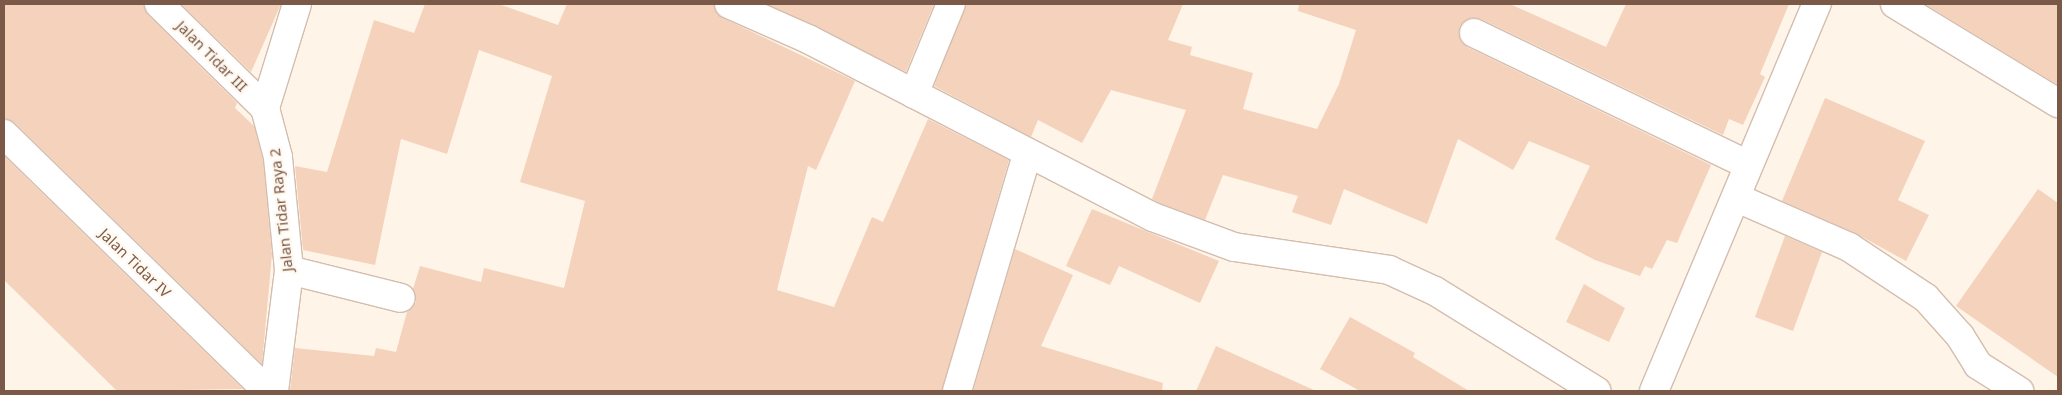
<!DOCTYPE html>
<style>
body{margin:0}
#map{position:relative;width:2062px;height:395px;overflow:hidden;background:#fef4e7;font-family:"Noto Sans",sans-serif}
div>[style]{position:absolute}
.building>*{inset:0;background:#f5d2bc}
.roads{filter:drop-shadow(1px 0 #d4bdae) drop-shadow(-1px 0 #d4bdae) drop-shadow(0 1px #d4bdae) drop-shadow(0 -1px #d4bdae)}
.minor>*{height:28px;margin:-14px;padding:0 14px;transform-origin:14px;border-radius:14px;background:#fff}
span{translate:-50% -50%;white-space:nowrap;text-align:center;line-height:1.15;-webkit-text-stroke:4.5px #fff8ef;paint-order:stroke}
.street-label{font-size:15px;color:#7a5949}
.frame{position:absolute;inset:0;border:5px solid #7a5949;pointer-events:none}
</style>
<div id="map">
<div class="building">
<div style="clip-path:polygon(4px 4px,144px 4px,148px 15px,237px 103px,235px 108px,254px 126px,263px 160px,272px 254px,262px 364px,15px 123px,4px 119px)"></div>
<div style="clip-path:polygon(181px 4px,281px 4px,251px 72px)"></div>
<div style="clip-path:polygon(425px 4px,499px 4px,558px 25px,567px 4px,714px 4px,723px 18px,855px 81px,816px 170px,808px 166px,777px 290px,834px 307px,872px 217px,883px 222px,928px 119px,1009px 160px,942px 391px,290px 391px,295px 348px,374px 356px,376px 348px,396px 352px,407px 312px,416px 302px,413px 289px,420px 266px,481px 282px,484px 268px,564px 288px,585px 201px,520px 182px,552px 76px,479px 50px,447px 154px,401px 139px,375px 265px,303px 250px,295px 166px,327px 172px,374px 20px,414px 33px)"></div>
<div style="clip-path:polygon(767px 4px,934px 4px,906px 72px)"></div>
<div style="clip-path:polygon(966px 4px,1183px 4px,1168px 40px,1192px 47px,1190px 55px,1253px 73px,1243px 109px,1317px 129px,1339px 84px,1356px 30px,1298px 11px,1299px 4px,1510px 4px,1606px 47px,1626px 4px,1789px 4px,1760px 74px,1765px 77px,1743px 125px,1729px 119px,1723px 135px,1481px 19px,1472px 18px,1460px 26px,1459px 35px,1467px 47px,1711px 165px,1677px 243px,1667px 240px,1652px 269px,1645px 266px,1640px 276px,1595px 260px,1555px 239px,1590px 166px,1529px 141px,1513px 170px,1458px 139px,1427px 224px,1344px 189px,1331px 225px,1292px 212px,1298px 196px,1223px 175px,1205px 220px,1159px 203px,1152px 199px,1186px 110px,1111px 90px,1082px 143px,1038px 120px,1031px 137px,934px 86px)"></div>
<div style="clip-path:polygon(1925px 4px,2058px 4px,2058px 85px)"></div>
<div style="clip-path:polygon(1825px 98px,1925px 141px,1898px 200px,1929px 215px,1906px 261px,1855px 233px,1782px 201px)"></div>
<div style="clip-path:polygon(4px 156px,243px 389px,117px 391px,4px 280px)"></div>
<div style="clip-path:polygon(2038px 189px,2058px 203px,2058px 377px,1956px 306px)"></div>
<div style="clip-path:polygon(1092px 209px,1219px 261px,1200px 303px,1119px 266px,1110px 285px,1066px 266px)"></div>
<div style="clip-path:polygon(1785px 236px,1822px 252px,1793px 331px,1755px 317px)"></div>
<div style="clip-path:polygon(1015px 249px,1073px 275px,1041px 346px,1163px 383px,1162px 391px,973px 391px)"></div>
<div style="clip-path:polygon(1584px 284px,1625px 308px,1609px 342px,1566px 322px)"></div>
<div style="clip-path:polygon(1350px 317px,1415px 353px,1413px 357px,1469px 391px,1360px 391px,1320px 369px)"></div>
<div style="clip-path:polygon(1216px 346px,1316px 391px,1196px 391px)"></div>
</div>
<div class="roads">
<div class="minor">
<div style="left:159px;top:4px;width:148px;rotate:44.5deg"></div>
<div style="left:729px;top:4px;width:86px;rotate:23.9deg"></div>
<div style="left:808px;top:39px;width:388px;rotate:27.3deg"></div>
<div style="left:1153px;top:217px;width:86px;rotate:20.3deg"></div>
<div style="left:1234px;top:247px;width:157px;rotate:8.4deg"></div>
<div style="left:1389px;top:270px;width:51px;rotate:24.5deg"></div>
<div style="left:1435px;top:291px;width:190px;rotate:31.8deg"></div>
<div style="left:1895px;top:4px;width:191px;rotate:31.3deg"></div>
<div style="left:1474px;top:33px;width:304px;rotate:25.7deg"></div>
<div style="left:914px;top:94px;width:97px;rotate:-67.7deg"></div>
<div style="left:4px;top:134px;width:368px;rotate:44.3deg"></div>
<div style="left:1737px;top:198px;width:122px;rotate:23.6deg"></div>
<div style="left:1849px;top:247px;width:92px;rotate:33.5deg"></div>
<div style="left:1926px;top:298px;width:51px;rotate:48.2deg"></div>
<div style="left:1960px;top:336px;width:34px;rotate:58deg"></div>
<div style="left:1978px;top:365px;width:49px;rotate:32.4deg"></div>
<div style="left:289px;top:270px;width:115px;rotate:14deg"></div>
<div style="left:274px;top:391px;width:122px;rotate:-82.9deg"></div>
<div style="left:289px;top:270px;width:114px;rotate:-95.6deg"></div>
<div style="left:278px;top:157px;width:51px;rotate:-104.9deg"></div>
<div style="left:265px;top:108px;width:109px;rotate:-72.9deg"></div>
<div style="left:957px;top:391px;width:246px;rotate:-73.5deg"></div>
<div style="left:1654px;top:391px;width:420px;rotate:-67.2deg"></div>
</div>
</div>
<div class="street-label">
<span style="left:212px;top:56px;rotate:45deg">Jalan Tidar III</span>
<span style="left:281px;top:210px;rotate:-96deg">Jalan Tidar Raya 2</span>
<span style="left:135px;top:263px;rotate:44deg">Jalan Tidar IV</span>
</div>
<div class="frame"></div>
</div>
